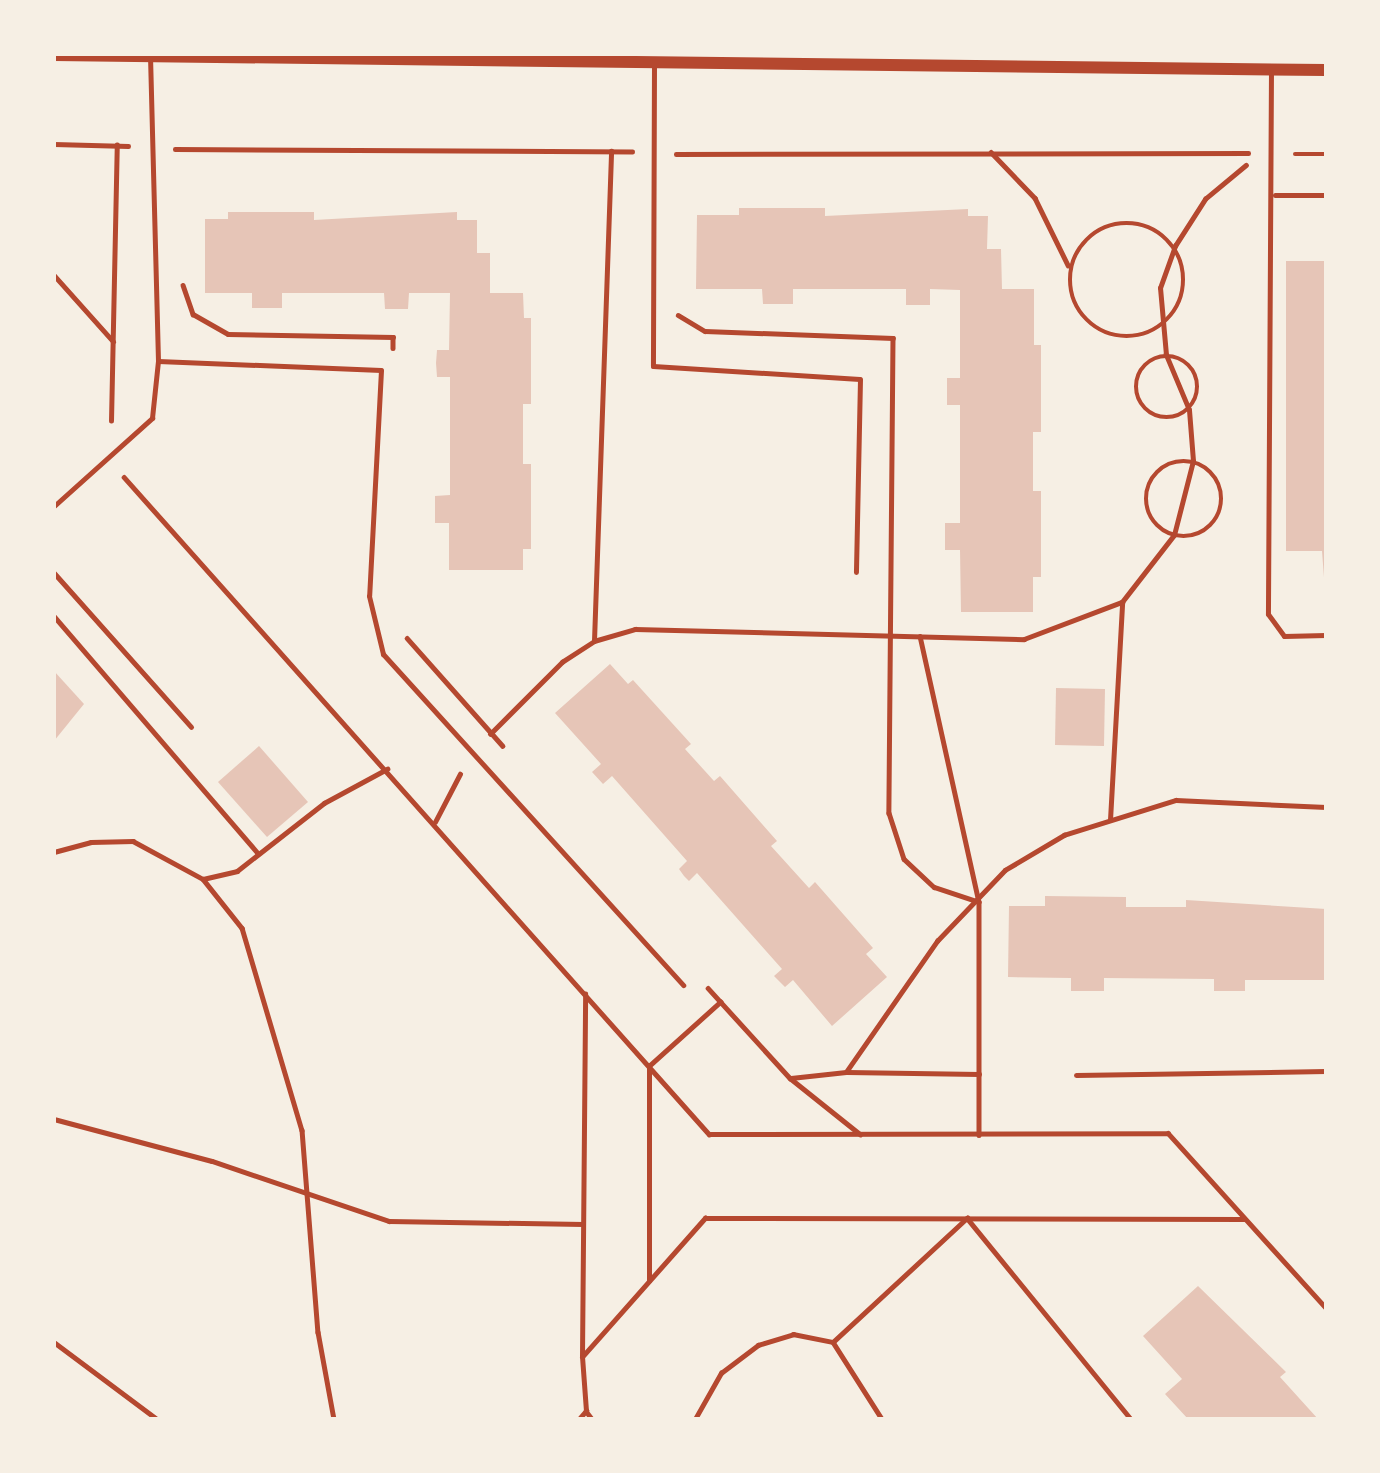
<!DOCTYPE html>
<style>
body{margin:0}
#map{position:relative;width:1380px;height:1473px;overflow:hidden;background:#f6efe4;font-family:Rubik,sans-serif}
div>[style]{position:absolute}
.building>*{inset:0;background:#e6c5b7}
.path>*{height:4.5px;margin:-2.25px;padding:0 2.25px;transform-origin:2.25px;border-radius:2.25px;background:#b5482f}
.path>.ring{margin:-2.25px;padding:0;box-sizing:content-box;background:none;border:4.5px solid #b5482f;border-radius:50%}
.service>*{height:5px;margin:-2.5px;padding:0 2.5px;transform-origin:2.5px;border-radius:2.5px;background:#b5482f}
.tertiary>*{height:12px;margin:-6px;padding:0 6px;transform-origin:6px;border-radius:6px;background:#b5482f}
span{translate:-50% -50%;white-space:nowrap;text-align:center;line-height:1.15;-webkit-text-stroke:5px #f6efe4;paint-order:stroke}
.frame{position:absolute;inset:0;border:56px solid #f6efe4;pointer-events:none}
</style>
<div id="map">
<div class="building">
<div style="clip-path:polygon(739px 208px,825px 208px,825px 216px,968px 209px,968px 216px,988px 216px,987px 249px,1001px 249px,1002px 289px,1034px 289px,1034px 345px,1041px 345px,1041px 432px,1033px 432px,1033px 491px,1041px 491px,1041px 577px,1033px 577px,1033px 612px,961px 612px,960px 550px,945px 550px,945px 523px,960px 523px,960px 405px,947px 405px,947px 378px,960px 378px,960px 290px,930px 289px,930px 305px,906px 305px,906px 289px,793px 289px,793px 304px,763px 304px,762px 289px,696px 289px,697px 215px,739px 215px)"></div>
<div style="clip-path:polygon(228px 212px,314px 212px,314px 220px,457px 212px,457px 220px,477px 220px,477px 253px,490px 253px,490px 293px,523px 293px,524px 318px,531px 318px,531px 404px,523px 404px,523px 464px,531px 464px,531px 549px,523px 549px,523px 570px,449px 570px,449px 523px,435px 523px,435px 496px,450px 495px,450px 377px,437px 377px,436px 363px,437px 350px,449px 350px,450px 293px,409px 293px,408px 309px,385px 309px,384px 293px,282px 293px,282px 308px,252px 308px,252px 293px,205px 293px,205px 219px,228px 219px)"></div>
<div style="clip-path:polygon(1286px 261px,1326px 261px,1326px 604px,1322px 551px,1286px 551px)"></div>
<div style="clip-path:polygon(610px 664px,628px 684px,633px 680px,691px 744px,685px 749px,714px 781px,720px 776px,777px 841px,771px 846px,809px 888px,815px 882px,873px 948px,866px 954px,887px 977px,832px 1026px,793px 980px,785px 987px,774px 976px,782px 969px,697px 873px,689px 881px,684px 876px,679px 869px,687px 861px,612px 776px,603px 784px,592px 772px,601px 764px,555px 713px)"></div>
<div style="clip-path:polygon(54px 671px,84px 704px,54px 741px)"></div>
<div style="clip-path:polygon(1056px 688px,1105px 689px,1104px 746px,1055px 745px)"></div>
<div style="clip-path:polygon(259px 746px,308px 802px,267px 837px,218px 782px)"></div>
<div style="clip-path:polygon(1045px 896px,1126px 897px,1126px 907px,1186px 907px,1186px 900px,1326px 909px,1326px 980px,1245px 980px,1245px 991px,1214px 991px,1214px 979px,1104px 978px,1104px 991px,1071px 991px,1071px 978px,1008px 977px,1009px 906px,1045px 906px)"></div>
<div style="clip-path:polygon(1198px 1286px,1286px 1372px,1280px 1377px,1318px 1419px,1188px 1419px,1165px 1394px,1182px 1379px,1143px 1336px)"></div>
</div>
<div class="path">
<div style="left:54px;top:144px;width:74px;rotate:1.5deg"></div>
<div style="left:175px;top:149px;width:457px;rotate:0.3deg"></div>
<div style="left:991px;top:152px;width:64px;rotate:46.3deg"></div>
<div style="left:1035px;top:198px;width:75px;rotate:63.8deg"></div>
<div style="left:676px;top:154px;width:572px;rotate:-0.1deg"></div>
<div style="left:1295px;top:154px;width:31px"></div>
<div class="ring" style="left:1070px;top:223px;width:109.5px;height:109.5px"></div>
<div style="left:54px;top:275px;width:89px;rotate:48.2deg"></div>
<div style="left:183px;top:285px;width:31px;rotate:71deg"></div>
<div style="left:193px;top:314px;width:40px;rotate:29.7deg"></div>
<div style="left:228px;top:334px;width:165px;rotate:1deg"></div>
<div style="left:393px;top:337px;width:11px;rotate:90deg"></div>
<div style="left:678px;top:315px;width:31px;rotate:31deg"></div>
<div style="left:705px;top:331px;width:188px;rotate:2.1deg"></div>
<div style="left:893px;top:338px;width:475px;rotate:90.5deg"></div>
<div style="left:889px;top:813px;width:48px;rotate:71.9deg"></div>
<div style="left:904px;top:859px;width:41px;rotate:43deg"></div>
<div style="left:934px;top:887px;width:47px;rotate:18.4deg"></div>
<div class="ring" style="left:1136px;top:356px;width:57.5px;height:57.5px"></div>
<div style="left:111px;top:421px;width:276px;rotate:-88.8deg"></div>
<div class="ring" style="left:1146px;top:461px;width:71.5px;height:71.5px"></div>
<div style="left:124px;top:477px;width:880px;rotate:48.32deg"></div>
<div style="left:709px;top:1134px;width:459px;rotate:-0.1deg"></div>
<div style="left:1168px;top:1133px;width:236px;rotate:47.9deg"></div>
<div style="left:54px;top:616px;width:313px;rotate:49.3deg"></div>
<div style="left:920px;top:636px;width:272px;rotate:77.5deg"></div>
<div style="left:979px;top:902px;width:233px;rotate:90deg"></div>
<div style="left:407px;top:638px;width:144px;rotate:48.4deg"></div>
<div style="left:594px;top:641px;width:490px;rotate:-88deg"></div>
<div style="left:490px;top:734px;width:102px;rotate:-45deg"></div>
<div style="left:562px;top:662px;width:38px;rotate:-33deg"></div>
<div style="left:594px;top:641px;width:43px;rotate:-16.3deg"></div>
<div style="left:635px;top:629px;width:389px;rotate:1.5deg"></div>
<div style="left:1024px;top:639px;width:105px;rotate:-20.7deg"></div>
<div style="left:1122px;top:602px;width:85px;rotate:-52.2deg"></div>
<div style="left:1174px;top:535px;width:76px;rotate:-75.6deg"></div>
<div style="left:1193px;top:461px;width:51px;rotate:-94.5deg"></div>
<div style="left:1189px;top:410px;width:60px;rotate:-112.7deg"></div>
<div style="left:1166px;top:355px;width:67px;rotate:-95.1deg"></div>
<div style="left:1160px;top:288px;width:45px;rotate:-70.3deg"></div>
<div style="left:1175px;top:246px;width:56px;rotate:-57.4deg"></div>
<div style="left:1205px;top:199px;width:53px;rotate:-39.7deg"></div>
<div style="left:1110px;top:820px;width:218px;rotate:-86.8deg"></div>
<div style="left:435px;top:822px;width:54px;rotate:-62.5deg"></div>
<div style="left:54px;top:852px;width:38px;rotate:-15deg"></div>
<div style="left:91px;top:842px;width:42px;rotate:-1.4deg"></div>
<div style="left:133px;top:841px;width:80px;rotate:28.5deg"></div>
<div style="left:203px;top:879px;width:35px;rotate:-13deg"></div>
<div style="left:237px;top:871px;width:110px;rotate:-38deg"></div>
<div style="left:324px;top:803px;width:72px;rotate:-28.4deg"></div>
<div style="left:203px;top:879px;width:63px;rotate:51.5deg"></div>
<div style="left:242px;top:928px;width:211px;rotate:73.5deg"></div>
<div style="left:302px;top:1130px;width:203px;rotate:85.5deg"></div>
<div style="left:318px;top:1332px;width:88px;rotate:79.6deg"></div>
<div style="left:708px;top:988px;width:122px;rotate:47.7deg"></div>
<div style="left:790px;top:1078px;width:90px;rotate:38.7deg"></div>
<div style="left:847px;top:1072px;width:132px;rotate:0.9deg"></div>
<div style="left:791px;top:1078px;width:55px;rotate:-6.2deg"></div>
<div style="left:846px;top:1072px;width:160px;rotate:-55.2deg"></div>
<div style="left:937px;top:941px;width:98px;rotate:-46.2deg"></div>
<div style="left:1005px;top:870px;width:69px;rotate:-30.7deg"></div>
<div style="left:1064px;top:835px;width:117px;rotate:-17.4deg"></div>
<div style="left:1176px;top:800px;width:150px;rotate:2.7deg"></div>
<div style="left:54px;top:1119px;width:163px;rotate:14.9deg"></div>
<div style="left:212px;top:1161px;width:187px;rotate:18.7deg"></div>
<div style="left:389px;top:1221px;width:194px;rotate:0.9deg"></div>
<div style="left:649px;top:1281px;width:215px;rotate:-90deg"></div>
<div style="left:649px;top:1066px;width:96px;rotate:-42deg"></div>
<div style="left:54px;top:1342px;width:129px;rotate:36.8deg"></div>
<div style="left:833px;top:1342px;width:183px;rotate:-42.8deg"></div>
<div style="left:967px;top:1218px;width:259px;rotate:50.8deg"></div>
<div style="left:582px;top:1356px;width:362px;rotate:-89.5deg"></div>
<div style="left:586px;top:1411px;width:10px;rotate:53deg"></div>
<div style="left:579px;top:1419px;width:11px;rotate:-49deg"></div>
<div style="left:586px;top:1411px;width:54px;rotate:-94.2deg"></div>
<div style="left:582px;top:1357px;width:186px;rotate:-48.5deg"></div>
<div style="left:705px;top:1218px;width:539px;rotate:0.11deg"></div>
<div style="left:695px;top:1419px;width:53px;rotate:-60.5deg"></div>
<div style="left:721px;top:1373px;width:46px;rotate:-37.1deg"></div>
<div style="left:758px;top:1345px;width:37px;rotate:-17deg"></div>
<div style="left:793px;top:1334px;width:41px;rotate:11.3deg"></div>
<div style="left:833px;top:1342px;width:91px;rotate:57.5deg"></div>
</div>
<div class="service">
<div style="left:654px;top:64px;width:302px;rotate:90.2deg"></div>
<div style="left:653px;top:366px;width:207px;rotate:3.6deg"></div>
<div style="left:860px;top:379px;width:193px;rotate:91.2deg"></div>
<div style="left:1271px;top:69px;width:545px;rotate:90.32deg"></div>
<div style="left:1268px;top:614px;width:27px;rotate:54deg"></div>
<div style="left:1284px;top:636px;width:42px;rotate:-1.4deg"></div>
<div style="left:1275px;top:195px;width:51px"></div>
<div style="left:158px;top:361px;width:223px;rotate:2.3deg"></div>
<div style="left:381px;top:370px;width:226px;rotate:93deg"></div>
<div style="left:369px;top:596px;width:60px;rotate:76.4deg"></div>
<div style="left:383px;top:654px;width:447px;rotate:47.8deg"></div>
<div style="left:54px;top:506px;width:132px;rotate:-41.9deg"></div>
<div style="left:152px;top:418px;width:57px;rotate:-84deg"></div>
<div style="left:158px;top:361px;width:305px;rotate:-91.5deg"></div>
<div style="left:54px;top:573px;width:206px;rotate:48.3deg"></div>
<div style="left:1076px;top:1075px;width:250px;rotate:-0.9deg"></div>
</div>
<div class="tertiary">
<div style="left:54px;top:55px;width:1272px;rotate:0.68deg"></div>
</div>
<div class="frame"></div>
</div>
